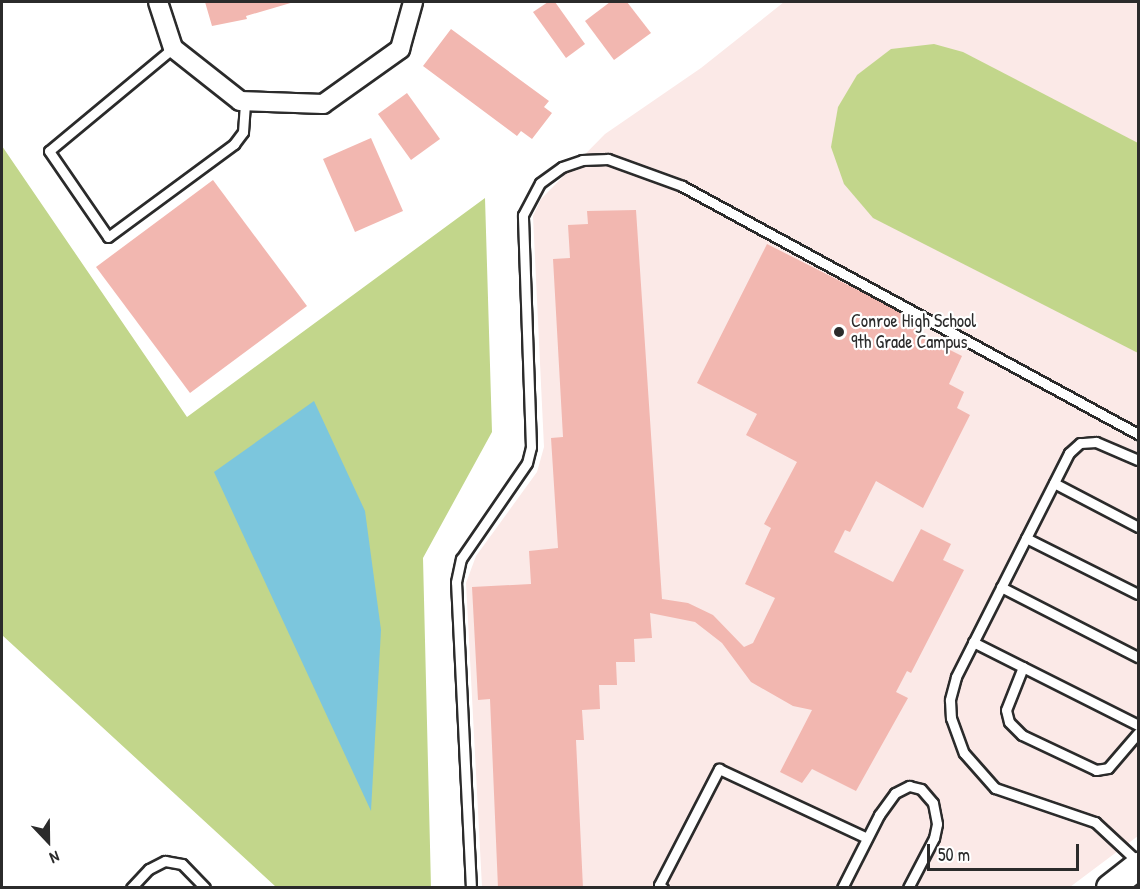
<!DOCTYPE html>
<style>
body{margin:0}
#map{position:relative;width:1140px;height:889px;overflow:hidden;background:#fff;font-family:"Patrick Hand",sans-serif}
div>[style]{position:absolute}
.built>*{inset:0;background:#fbe9e7}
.green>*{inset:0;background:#c2d68b}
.water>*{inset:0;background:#7cc6dd}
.building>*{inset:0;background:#f2b7b0}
.roads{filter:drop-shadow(2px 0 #2b2b2b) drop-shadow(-2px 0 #2b2b2b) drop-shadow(0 2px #2b2b2b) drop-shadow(0 -2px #2b2b2b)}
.lane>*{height:9px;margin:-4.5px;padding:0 4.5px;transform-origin:4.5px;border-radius:4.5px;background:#fff}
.street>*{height:18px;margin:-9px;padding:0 9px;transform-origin:9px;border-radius:9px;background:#fff}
.secondary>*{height:26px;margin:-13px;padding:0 13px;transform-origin:13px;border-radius:13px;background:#fff}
.dots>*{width:16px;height:16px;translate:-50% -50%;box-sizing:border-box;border:3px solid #fff;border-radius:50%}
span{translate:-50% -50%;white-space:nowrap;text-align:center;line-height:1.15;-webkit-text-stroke:4.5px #fff;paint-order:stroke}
.poi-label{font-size:18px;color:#2b2b2b}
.left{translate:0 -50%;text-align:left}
.frame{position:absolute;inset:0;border:3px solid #2b2b2b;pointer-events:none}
.north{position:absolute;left:18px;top:811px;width:60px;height:60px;-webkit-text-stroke:4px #fff;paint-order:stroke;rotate:158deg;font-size:16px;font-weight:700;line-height:24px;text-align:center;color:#2b2b2b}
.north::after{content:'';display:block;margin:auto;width:21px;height:27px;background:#2b2b2b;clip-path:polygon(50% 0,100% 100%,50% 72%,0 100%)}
.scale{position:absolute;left:927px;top:844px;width:152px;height:27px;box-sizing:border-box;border:3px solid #2b2b2b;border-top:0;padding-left:8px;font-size:18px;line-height:21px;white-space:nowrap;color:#2b2b2b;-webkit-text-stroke:4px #fff;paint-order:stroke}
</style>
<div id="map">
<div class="built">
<div style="clip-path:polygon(784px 2px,1138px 2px,1138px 836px,1070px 887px,482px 887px,466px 583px,476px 556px,537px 472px,544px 447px,533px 216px,541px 199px,605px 134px,701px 68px)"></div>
</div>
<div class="green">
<div style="clip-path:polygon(934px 44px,963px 52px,1138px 143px,1138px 353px,873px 218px,844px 184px,831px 147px,838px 107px,857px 75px,891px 49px)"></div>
<div style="clip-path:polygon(2px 146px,187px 417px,485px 198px,492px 432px,423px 558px,431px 887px,276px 887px,2px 635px)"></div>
</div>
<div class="water">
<div style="clip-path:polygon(314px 401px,365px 511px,381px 630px,371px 811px,214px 472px)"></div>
</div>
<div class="building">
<div style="clip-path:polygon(205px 2px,294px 2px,246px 16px,247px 19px,212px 26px)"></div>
<div style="clip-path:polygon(548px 2px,555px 2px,585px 44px,566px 58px,533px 12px)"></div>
<div style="clip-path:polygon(610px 2px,627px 2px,651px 33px,614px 60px,585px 21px)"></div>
<div style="clip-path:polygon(451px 29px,549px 101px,544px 107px,552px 113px,532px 139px,521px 131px,517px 136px,423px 66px)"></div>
<div style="clip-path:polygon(407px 93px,440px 139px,411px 160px,378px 114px)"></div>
<div style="clip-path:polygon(371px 138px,403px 211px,355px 232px,323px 159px)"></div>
<div style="clip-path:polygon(213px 180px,307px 306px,190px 393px,96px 267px)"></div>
<div style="clip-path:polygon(636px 210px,662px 599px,688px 603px,713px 615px,744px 647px,753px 643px,775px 598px,745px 584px,771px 528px,764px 524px,797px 462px,746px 435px,757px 414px,697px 383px,767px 244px,921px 322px,916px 333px,962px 356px,949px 384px,964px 392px,957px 408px,970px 415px,923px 508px,876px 481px,850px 532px,845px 530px,834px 552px,893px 582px,921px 529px,951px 544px,943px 560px,964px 570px,911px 673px,907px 671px,896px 692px,908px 698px,856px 791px,812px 769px,802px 783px,780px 772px,812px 710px,793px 706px,751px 682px,722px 643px,695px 622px,650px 613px,652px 638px,634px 639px,635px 662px,616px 662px,617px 685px,599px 685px,600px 709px,582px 710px,584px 740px,576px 740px,583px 888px,498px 888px,490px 699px,478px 700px,472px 587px,531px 584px,529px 551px,558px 548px,551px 438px,563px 437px,553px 259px,570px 258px,568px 225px,588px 224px,587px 211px)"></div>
</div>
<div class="roads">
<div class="lane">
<div style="left:173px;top:48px;width:161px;rotate:140.3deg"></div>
<div style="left:49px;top:151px;width:104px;rotate:55.5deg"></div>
<div style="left:108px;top:237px;width:157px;rotate:-36.4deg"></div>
<div style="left:234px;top:144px;width:15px;rotate:-53deg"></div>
<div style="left:243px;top:132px;width:31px;rotate:-86deg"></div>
<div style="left:1138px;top:460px;width:46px;rotate:-156.8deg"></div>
<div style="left:1096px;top:442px;width:16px;rotate:176deg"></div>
<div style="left:1080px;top:443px;width:15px;rotate:138deg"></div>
<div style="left:1069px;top:453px;width:251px;rotate:116.8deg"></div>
<div style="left:956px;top:677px;width:24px;rotate:105deg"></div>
<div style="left:950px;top:700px;width:18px;rotate:87deg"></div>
<div style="left:951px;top:718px;width:37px;rotate:70deg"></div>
<div style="left:964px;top:753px;width:47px;rotate:48.5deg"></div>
<div style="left:995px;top:788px;width:106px;rotate:18.8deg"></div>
<div style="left:1095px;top:822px;width:59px;rotate:42.9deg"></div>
<div style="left:1054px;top:483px;width:95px;rotate:27.6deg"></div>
<div style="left:1026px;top:538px;width:125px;rotate:26.6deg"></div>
<div style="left:1001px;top:587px;width:154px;rotate:27.1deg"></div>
<div style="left:973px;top:642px;width:185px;rotate:26.7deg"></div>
<div style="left:1023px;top:667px;width:46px;rotate:111.6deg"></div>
<div style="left:1006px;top:710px;width:12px;rotate:76deg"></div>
<div style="left:1009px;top:722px;width:18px;rotate:45deg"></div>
<div style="left:1022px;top:735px;width:82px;rotate:25.3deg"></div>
<div style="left:1096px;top:770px;width:12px;rotate:-9deg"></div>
<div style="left:1108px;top:768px;width:46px;rotate:-49.4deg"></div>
<div style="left:131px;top:888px;width:26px;rotate:-47deg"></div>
<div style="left:149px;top:869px;width:18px;rotate:-27deg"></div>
<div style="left:165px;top:861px;width:17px;rotate:10deg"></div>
<div style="left:182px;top:864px;width:33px;rotate:46deg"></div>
<div style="left:471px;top:888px;width:306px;rotate:-92.8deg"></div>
<div style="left:456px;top:582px;width:24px;rotate:-78deg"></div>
<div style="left:461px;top:559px;width:116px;rotate:-55.5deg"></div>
<div style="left:527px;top:463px;width:16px;rotate:-76deg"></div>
<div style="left:531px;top:447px;width:232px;rotate:-92deg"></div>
<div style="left:523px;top:215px;width:36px;rotate:-62deg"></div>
<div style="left:540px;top:183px;width:27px;rotate:-36deg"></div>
<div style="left:562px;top:167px;width:21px;rotate:-19deg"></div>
<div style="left:582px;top:160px;width:26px;rotate:-2deg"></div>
<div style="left:608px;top:159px;width:79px;rotate:20deg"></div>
<div style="left:682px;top:186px;width:519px;rotate:28.54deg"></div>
<div style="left:663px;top:888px;width:5px;rotate:-143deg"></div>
<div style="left:659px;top:885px;width:131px;rotate:-62.7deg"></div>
<div style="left:719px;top:769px;width:163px;rotate:25deg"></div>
<div style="left:842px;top:888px;width:82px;rotate:-63.1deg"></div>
<div style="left:879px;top:815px;width:27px;rotate:-54deg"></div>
<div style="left:895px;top:793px;width:16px;rotate:-27deg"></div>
<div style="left:909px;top:786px;width:12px;rotate:14deg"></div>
<div style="left:921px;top:789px;width:18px;rotate:49deg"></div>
<div style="left:933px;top:803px;width:21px;rotate:79deg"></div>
<div style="left:937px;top:824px;width:14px;rotate:102deg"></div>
<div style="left:934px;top:838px;width:56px;rotate:117.5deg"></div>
</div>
<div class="street">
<div style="left:158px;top:2px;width:48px;rotate:71.9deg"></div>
<div style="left:173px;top:48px;width:85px;rotate:38.3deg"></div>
<div style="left:240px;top:101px;width:83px;rotate:2.1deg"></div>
<div style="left:323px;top:104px;width:95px;rotate:-35.5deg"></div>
<div style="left:400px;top:49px;width:49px;rotate:-74.5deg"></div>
</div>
<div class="secondary">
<div style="left:1110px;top:888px;width:36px;rotate:-38deg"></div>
</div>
</div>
<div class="dots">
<div style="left:839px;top:332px;background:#2b2b2b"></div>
</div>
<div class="poi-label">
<span class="left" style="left:851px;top:332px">Conroe High School<br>9th Grade Campus</span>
</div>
<div class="frame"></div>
<div class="north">N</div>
<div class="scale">50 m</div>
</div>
